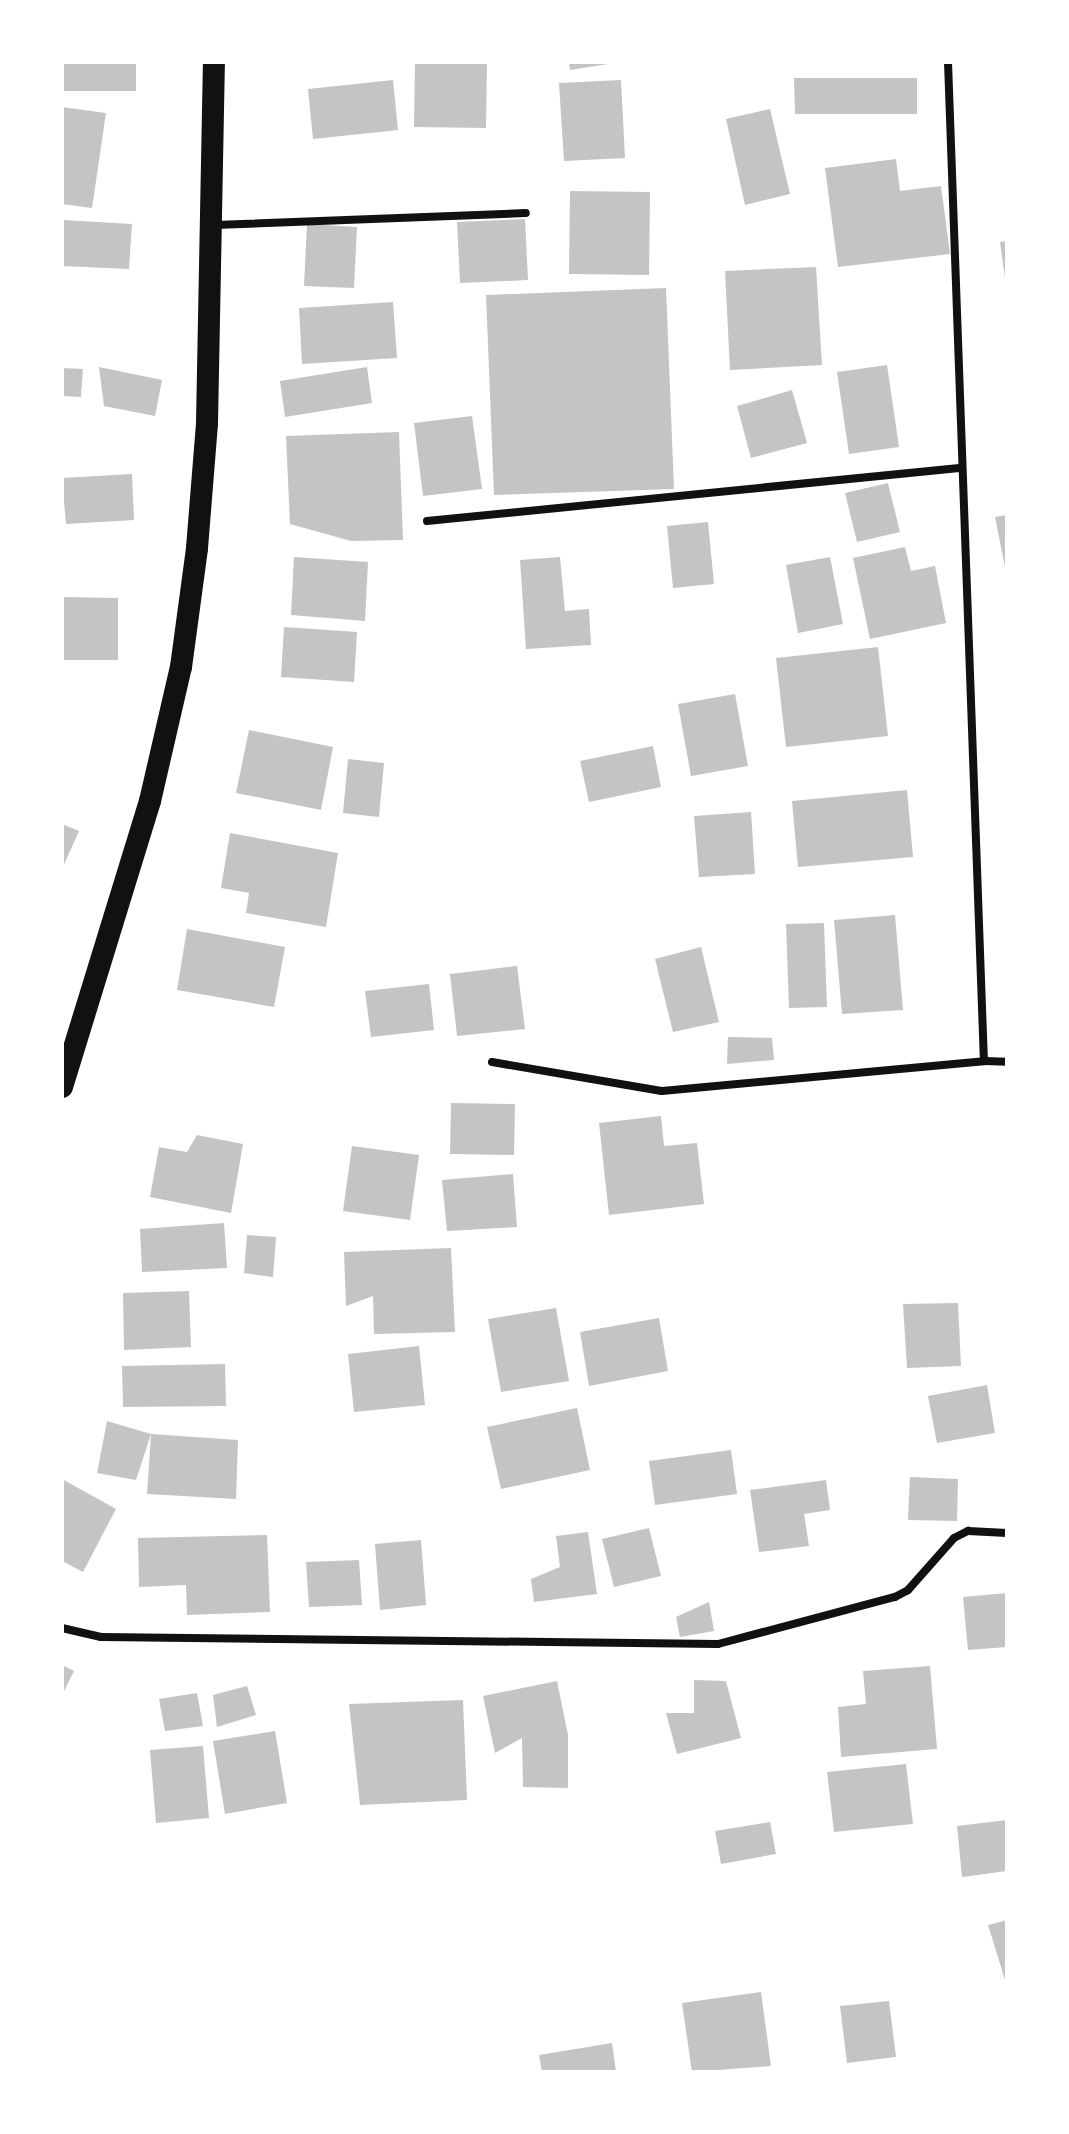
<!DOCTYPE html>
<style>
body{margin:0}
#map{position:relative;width:1069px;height:2134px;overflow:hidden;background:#fff;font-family:"Asap Condensed",sans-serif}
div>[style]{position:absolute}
.building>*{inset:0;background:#c4c4c4}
.minor>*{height:8px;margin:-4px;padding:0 4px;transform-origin:4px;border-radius:4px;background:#111}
.trunk>*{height:22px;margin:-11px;padding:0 11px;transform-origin:11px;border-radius:11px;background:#111}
span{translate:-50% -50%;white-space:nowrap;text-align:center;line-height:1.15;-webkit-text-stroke:7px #fff;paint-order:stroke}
.frame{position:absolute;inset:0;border:64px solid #fff;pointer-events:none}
</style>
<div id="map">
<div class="building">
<div style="clip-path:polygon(62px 62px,136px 62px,136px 91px,62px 91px)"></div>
<div style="clip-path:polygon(415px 62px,487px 62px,486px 128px,414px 127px)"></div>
<div style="clip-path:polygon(569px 62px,608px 62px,608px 64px,570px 70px)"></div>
<div style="clip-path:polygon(794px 78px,917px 78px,917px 114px,795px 114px)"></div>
<div style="clip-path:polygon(393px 80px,398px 130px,313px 139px,308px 89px)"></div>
<div style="clip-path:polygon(621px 80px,625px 158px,564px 161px,559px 83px)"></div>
<div style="clip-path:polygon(62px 107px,106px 113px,92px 208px,62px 204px)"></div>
<div style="clip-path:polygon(770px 109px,790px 194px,745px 205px,726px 119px)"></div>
<div style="clip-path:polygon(896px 159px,900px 191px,941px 186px,950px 254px,838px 267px,825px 168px)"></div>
<div style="clip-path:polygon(570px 191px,650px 192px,649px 275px,569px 274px)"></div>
<div style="clip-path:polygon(525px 219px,528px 280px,460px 283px,457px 222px)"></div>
<div style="clip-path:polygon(62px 220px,132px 224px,129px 269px,62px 266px)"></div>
<div style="clip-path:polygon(307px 224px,357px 227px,354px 288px,304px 286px)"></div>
<div style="clip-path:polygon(1007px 241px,1007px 278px,1005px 278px,1000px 242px)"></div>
<div style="clip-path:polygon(816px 267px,822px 365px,730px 370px,725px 271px)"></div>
<div style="clip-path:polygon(666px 288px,674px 489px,494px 495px,486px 295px)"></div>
<div style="clip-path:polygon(393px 302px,397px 358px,302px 364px,299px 308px)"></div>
<div style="clip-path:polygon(887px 365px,899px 447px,849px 454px,837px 372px)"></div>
<div style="clip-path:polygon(99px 367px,162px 380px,155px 416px,104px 406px)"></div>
<div style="clip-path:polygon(367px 367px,372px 403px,285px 417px,280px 381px)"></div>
<div style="clip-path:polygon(62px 368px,83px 369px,81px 397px,62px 396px)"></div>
<div style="clip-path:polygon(792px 390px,807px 443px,751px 458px,737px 406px)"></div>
<div style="clip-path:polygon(472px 416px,482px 489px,423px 496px,414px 423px)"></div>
<div style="clip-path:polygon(399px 432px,403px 540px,351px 541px,290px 524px,286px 436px)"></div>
<div style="clip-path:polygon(132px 474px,134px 520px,66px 524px,62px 478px)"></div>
<div style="clip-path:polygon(888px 483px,900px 532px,857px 542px,845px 493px)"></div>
<div style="clip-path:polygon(1007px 515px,1007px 572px,1006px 572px,995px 517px)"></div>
<div style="clip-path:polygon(708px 522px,714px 584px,673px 588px,667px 526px)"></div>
<div style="clip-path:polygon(905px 547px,911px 571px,935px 566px,946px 623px,870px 639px,853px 558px)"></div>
<div style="clip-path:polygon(294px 557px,368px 562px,365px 621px,291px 615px)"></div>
<div style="clip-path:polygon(560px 557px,565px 611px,589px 609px,591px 645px,526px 649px,520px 560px)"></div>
<div style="clip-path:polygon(830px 557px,843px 624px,798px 633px,786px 565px)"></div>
<div style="clip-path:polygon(62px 597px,118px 598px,118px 660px,62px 660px)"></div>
<div style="clip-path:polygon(284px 627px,357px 632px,354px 682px,281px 677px)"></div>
<div style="clip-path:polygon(878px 647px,888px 736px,786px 747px,776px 658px)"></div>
<div style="clip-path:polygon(735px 694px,748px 766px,691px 776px,678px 704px)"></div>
<div style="clip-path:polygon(249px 730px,333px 747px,321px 810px,236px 793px)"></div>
<div style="clip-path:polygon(653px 746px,661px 787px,589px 802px,580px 761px)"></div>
<div style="clip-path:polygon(348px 759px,384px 763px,379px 817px,343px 813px)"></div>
<div style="clip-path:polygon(907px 790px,913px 857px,798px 867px,792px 801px)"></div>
<div style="clip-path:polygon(751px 812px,755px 874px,699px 877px,694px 816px)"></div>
<div style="clip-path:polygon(62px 824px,79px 831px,62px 869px)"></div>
<div style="clip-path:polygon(230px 833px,338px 853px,326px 927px,246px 913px,249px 893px,221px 888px)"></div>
<div style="clip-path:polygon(895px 915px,903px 1010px,842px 1014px,834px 920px)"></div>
<div style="clip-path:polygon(824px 923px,827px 1007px,789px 1008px,786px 924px)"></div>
<div style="clip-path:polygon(187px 929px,285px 947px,274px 1007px,177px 990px)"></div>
<div style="clip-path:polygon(701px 947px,719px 1022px,673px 1032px,655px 959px)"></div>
<div style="clip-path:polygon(517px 966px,525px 1029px,457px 1036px,450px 974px)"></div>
<div style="clip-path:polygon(429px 984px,434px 1030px,371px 1037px,365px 991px)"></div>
<div style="clip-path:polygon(728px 1037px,772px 1038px,774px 1060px,727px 1064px)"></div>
<div style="clip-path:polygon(451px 1103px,515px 1104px,514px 1155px,450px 1154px)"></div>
<div style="clip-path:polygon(661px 1116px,664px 1146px,697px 1143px,704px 1204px,609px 1215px,599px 1123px)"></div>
<div style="clip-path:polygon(197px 1135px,243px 1144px,231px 1213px,150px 1197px,159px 1147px,187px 1152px)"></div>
<div style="clip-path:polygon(352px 1146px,419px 1155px,410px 1220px,343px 1211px)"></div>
<div style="clip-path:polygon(513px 1174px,517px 1227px,447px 1231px,442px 1180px)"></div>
<div style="clip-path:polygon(224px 1223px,227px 1268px,142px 1272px,140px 1229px)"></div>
<div style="clip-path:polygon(247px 1235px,276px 1237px,273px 1277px,244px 1273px)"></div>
<div style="clip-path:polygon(451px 1248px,455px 1332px,374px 1334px,373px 1296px,346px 1306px,344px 1252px)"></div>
<div style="clip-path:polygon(189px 1291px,191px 1347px,124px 1350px,123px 1293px)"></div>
<div style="clip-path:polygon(958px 1303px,961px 1366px,907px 1368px,903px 1304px)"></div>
<div style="clip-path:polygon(556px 1308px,569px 1381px,501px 1392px,488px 1319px)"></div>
<div style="clip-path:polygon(659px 1318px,668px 1371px,589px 1386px,580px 1332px)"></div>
<div style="clip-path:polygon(419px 1346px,425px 1405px,354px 1412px,348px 1354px)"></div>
<div style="clip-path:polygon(225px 1364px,226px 1406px,123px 1407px,122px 1366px)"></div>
<div style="clip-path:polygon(987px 1385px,995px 1433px,937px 1443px,928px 1396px)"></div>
<div style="clip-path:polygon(577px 1408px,590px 1470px,501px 1489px,487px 1427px)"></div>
<div style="clip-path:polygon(107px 1421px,151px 1434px,238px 1440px,236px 1499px,147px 1494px,151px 1434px,136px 1480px,97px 1473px)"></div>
<div style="clip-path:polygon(731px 1450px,737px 1494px,655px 1505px,649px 1461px)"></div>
<div style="clip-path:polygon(910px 1477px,958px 1479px,957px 1521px,908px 1520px)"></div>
<div style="clip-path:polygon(62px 1479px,116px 1509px,83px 1572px,62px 1561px)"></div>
<div style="clip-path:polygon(826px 1480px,830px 1510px,804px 1514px,809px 1546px,759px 1552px,750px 1490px)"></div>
<div style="clip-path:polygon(649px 1528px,661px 1576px,614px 1587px,602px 1539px)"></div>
<div style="clip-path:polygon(588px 1532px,597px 1594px,534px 1602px,531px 1579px,560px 1567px,556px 1536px)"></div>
<div style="clip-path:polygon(267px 1535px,270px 1612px,187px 1615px,186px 1585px,139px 1587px,138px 1538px)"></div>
<div style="clip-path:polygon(421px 1540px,426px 1605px,380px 1610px,375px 1544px)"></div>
<div style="clip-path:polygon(359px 1560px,362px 1605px,309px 1607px,306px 1562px)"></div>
<div style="clip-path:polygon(1007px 1593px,1007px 1647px,968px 1650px,963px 1597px)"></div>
<div style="clip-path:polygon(709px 1602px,714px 1631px,680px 1637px,676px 1617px)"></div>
<div style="clip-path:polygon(62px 1665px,74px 1671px,62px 1695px)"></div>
<div style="clip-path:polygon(930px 1666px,937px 1749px,841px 1757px,838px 1707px,866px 1704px,863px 1671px)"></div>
<div style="clip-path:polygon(694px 1680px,726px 1681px,741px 1738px,677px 1754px,666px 1713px,694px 1713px)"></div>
<div style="clip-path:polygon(557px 1681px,568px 1735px,568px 1788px,523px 1787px,522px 1738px,495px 1753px,483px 1696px)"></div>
<div style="clip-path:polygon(247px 1686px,256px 1715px,217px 1727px,213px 1695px)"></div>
<div style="clip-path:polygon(197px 1693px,203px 1726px,165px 1731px,159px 1699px)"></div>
<div style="clip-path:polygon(463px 1700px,467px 1800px,360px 1805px,349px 1704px)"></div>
<div style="clip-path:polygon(275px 1731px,287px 1803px,225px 1814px,213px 1741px)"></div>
<div style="clip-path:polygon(203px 1746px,209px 1818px,156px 1823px,150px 1750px)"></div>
<div style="clip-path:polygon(906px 1764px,913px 1824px,834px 1832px,827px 1772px)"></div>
<div style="clip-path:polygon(1007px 1820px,1007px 1871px,962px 1877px,957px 1826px)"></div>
<div style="clip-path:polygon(770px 1822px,776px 1854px,721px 1864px,715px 1831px)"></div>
<div style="clip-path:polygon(1007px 1920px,1007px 1983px,1006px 1983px,988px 1925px)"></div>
<div style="clip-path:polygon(761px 1992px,771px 2066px,692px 2072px,682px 2003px)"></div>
<div style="clip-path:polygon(889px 2001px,896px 2057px,847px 2063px,840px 2006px)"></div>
<div style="clip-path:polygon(612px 2043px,616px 2072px,542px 2072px,539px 2055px)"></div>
</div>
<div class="minor">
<div style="left:948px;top:62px;width:1000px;rotate:87.94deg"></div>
<div style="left:984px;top:1061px;width:23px;rotate:2deg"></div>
<div style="left:215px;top:225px;width:311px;rotate:-2.2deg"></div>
<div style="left:427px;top:521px;width:535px;rotate:-5.69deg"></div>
<div style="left:492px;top:1062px;width:172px;rotate:9.7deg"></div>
<div style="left:662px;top:1091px;width:323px;rotate:-5.3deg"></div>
<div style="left:62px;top:1628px;width:40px;rotate:13deg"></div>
<div style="left:101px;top:1637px;width:617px;rotate:0.65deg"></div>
<div style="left:718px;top:1644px;width:183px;rotate:-14.9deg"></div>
<div style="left:895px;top:1597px;width:15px;rotate:-28deg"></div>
<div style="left:908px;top:1590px;width:69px;rotate:-48.5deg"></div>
<div style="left:954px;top:1538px;width:16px;rotate:-27deg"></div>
<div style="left:968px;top:1531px;width:39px;rotate:3deg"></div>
</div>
<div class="trunk">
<div style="left:62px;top:1087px;width:299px;rotate:-72.9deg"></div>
<div style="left:150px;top:801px;width:138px;rotate:-77deg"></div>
<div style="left:181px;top:667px;width:120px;rotate:-82.3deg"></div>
<div style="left:197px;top:548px;width:125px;rotate:-85.4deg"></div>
<div style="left:207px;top:423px;width:361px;rotate:-88.9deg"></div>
</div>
<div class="frame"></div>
</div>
